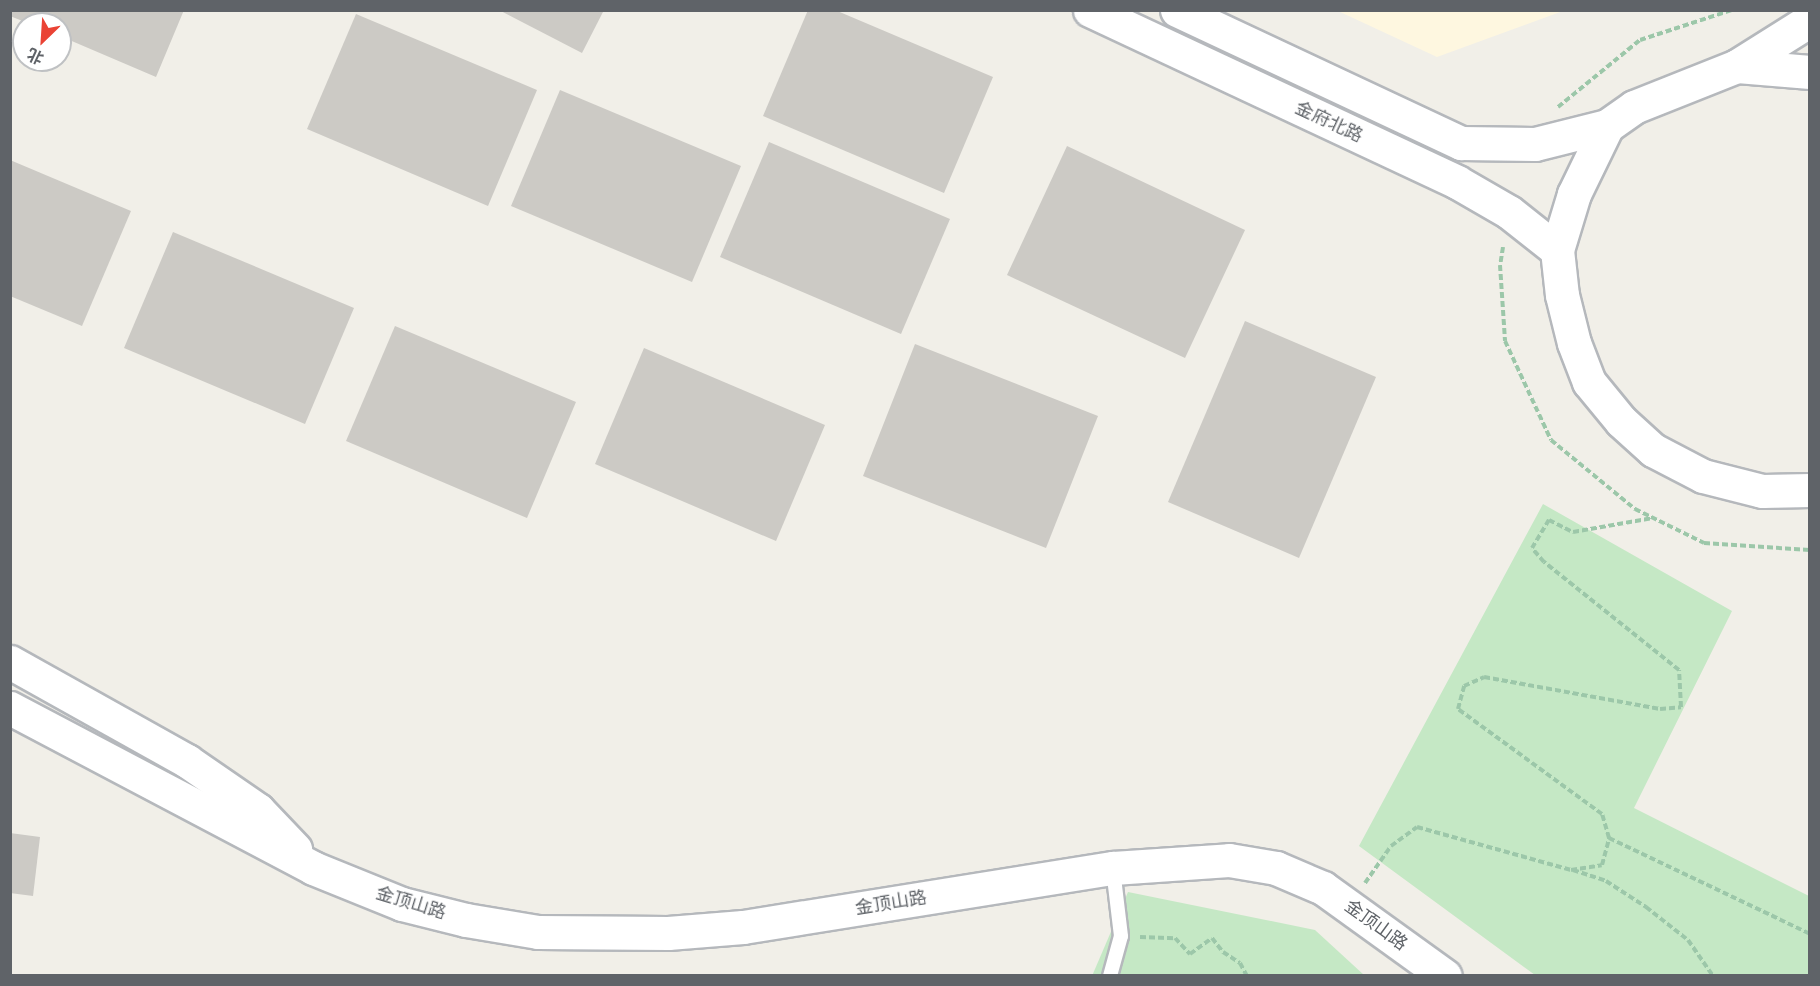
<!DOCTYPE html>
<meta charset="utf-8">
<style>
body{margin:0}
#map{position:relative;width:1820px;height:986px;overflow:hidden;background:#f1efe8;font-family:"Asap Condensed","Noto Sans SC",sans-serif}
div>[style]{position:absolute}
.commercial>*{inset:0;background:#fef7e0}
.green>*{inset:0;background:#c5e8c5}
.building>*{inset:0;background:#cccac5}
.path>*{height:4px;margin-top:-2px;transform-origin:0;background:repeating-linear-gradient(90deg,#9cc7a9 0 6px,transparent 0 9px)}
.roads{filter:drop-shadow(2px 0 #b5b8bc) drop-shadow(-2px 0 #b5b8bc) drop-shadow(0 2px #b5b8bc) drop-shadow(0 -2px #b5b8bc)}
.service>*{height:14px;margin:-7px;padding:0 7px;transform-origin:7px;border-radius:7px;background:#fff}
.tertiary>*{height:33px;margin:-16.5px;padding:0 16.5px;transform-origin:16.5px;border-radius:16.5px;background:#fff}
.secondary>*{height:33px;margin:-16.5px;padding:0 16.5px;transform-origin:16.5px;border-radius:16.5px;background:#fff}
span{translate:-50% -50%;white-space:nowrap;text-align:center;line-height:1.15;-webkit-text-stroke:4.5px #fff;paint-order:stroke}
.street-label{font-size:18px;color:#5f6368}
.frame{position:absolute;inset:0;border:12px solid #5f6368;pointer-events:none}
.north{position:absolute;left:12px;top:12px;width:60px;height:60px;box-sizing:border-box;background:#fff;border:2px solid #bfc1c3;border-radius:50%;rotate:205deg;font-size:16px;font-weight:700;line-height:24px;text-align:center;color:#5f6368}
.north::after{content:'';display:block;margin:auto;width:21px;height:27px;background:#ea4335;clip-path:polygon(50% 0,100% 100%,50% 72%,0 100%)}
</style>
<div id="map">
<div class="commercial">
<div style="clip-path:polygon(1338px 11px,1563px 10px,1563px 11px,1437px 57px)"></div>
</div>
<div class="green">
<div style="clip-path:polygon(1543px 504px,1732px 611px,1634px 808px,1809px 896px,1809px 975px,1535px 975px,1359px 846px)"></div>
<div style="clip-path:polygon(1128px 892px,1315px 930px,1364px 975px,1092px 976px)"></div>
</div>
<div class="building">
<div style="clip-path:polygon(10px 10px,184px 10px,156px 77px,60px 36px,60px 24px,30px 24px,10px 16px)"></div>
<div style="clip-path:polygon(499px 10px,604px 10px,582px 53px)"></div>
<div style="clip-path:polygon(808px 10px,835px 10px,993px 77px,944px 193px,763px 116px)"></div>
<div style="clip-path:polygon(356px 14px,537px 90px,488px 206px,307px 129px)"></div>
<div style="clip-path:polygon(560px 90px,741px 166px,692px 282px,511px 206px)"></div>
<div style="clip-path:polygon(769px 142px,950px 219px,901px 334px,720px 257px)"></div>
<div style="clip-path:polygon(1067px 146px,1245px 230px,1185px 358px,1007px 275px)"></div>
<div style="clip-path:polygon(10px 160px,131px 211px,82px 326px,10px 296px)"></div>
<div style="clip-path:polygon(173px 232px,354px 308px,305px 424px,124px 348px)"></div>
<div style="clip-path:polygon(1245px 321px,1376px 377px,1299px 558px,1168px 502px)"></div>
<div style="clip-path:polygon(395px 326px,576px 402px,527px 518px,346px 441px)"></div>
<div style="clip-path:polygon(915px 344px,1098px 416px,1046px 548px,863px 476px)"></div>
<div style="clip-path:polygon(644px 348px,825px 425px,776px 541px,595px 464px)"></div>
<div style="clip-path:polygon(10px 833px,40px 837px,33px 896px,10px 893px)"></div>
</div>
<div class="path">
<div style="left:1558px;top:107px;width:106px;rotate:-39.3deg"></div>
<div style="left:1640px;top:40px;width:97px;rotate:-18.1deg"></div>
<div style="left:1503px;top:247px;width:18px;rotate:99deg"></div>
<div style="left:1500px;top:265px;width:76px;rotate:86.2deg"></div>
<div style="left:1505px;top:341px;width:109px;rotate:65.1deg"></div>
<div style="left:1551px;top:440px;width:109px;rotate:39.4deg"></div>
<div style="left:1635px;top:509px;width:77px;rotate:26.2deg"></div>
<div style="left:1704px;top:543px;width:106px;rotate:3.8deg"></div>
<div style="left:1609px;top:838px;width:223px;rotate:25.5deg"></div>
<div style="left:1573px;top:870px;width:35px;rotate:18deg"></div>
<div style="left:1606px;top:881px;width:48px;rotate:33deg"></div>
<div style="left:1646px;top:907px;width:53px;rotate:38.2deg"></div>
<div style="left:1688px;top:940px;width:44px;rotate:55.2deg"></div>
<div style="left:1365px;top:883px;width:45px;rotate:-54.9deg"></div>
<div style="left:1391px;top:846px;width:32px;rotate:-36deg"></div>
<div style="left:1417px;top:827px;width:160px;rotate:15.6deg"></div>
<div style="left:1571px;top:870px;width:31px;rotate:-9deg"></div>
<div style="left:1602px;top:865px;width:28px;rotate:-75deg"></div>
<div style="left:1609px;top:838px;width:25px;rotate:-106deg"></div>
<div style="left:1602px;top:814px;width:178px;rotate:-143.9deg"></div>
<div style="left:1458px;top:709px;width:24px;rotate:-75deg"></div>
<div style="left:1464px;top:686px;width:22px;rotate:-24deg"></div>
<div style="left:1484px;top:677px;width:179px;rotate:10.3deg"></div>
<div style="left:1660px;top:709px;width:21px;rotate:-5deg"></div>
<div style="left:1681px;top:707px;width:37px;rotate:-93deg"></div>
<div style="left:1679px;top:670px;width:173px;rotate:-141.3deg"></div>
<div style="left:1544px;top:562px;width:18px;rotate:-131deg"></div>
<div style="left:1532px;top:548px;width:33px;rotate:-59deg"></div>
<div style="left:1549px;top:520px;width:27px;rotate:27deg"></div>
<div style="left:1573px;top:532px;width:81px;rotate:-9.9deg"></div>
<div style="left:1140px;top:937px;width:35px;rotate:2deg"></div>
<div style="left:1175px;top:938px;width:22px;rotate:47deg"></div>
<div style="left:1190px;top:954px;width:27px;rotate:-36deg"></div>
<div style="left:1212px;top:938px;width:18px;rotate:52deg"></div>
<div style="left:1223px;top:952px;width:20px;rotate:33deg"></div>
<div style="left:1240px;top:963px;width:15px;rotate:62deg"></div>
</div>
<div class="roads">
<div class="service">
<div style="left:1110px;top:976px;width:41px;rotate:-74.6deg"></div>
<div style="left:1121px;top:936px;width:67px;rotate:-96.8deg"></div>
</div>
<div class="tertiary">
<div style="left:10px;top:662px;width:203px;rotate:29.2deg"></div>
<div style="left:187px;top:761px;width:86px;rotate:34.6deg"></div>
<div style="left:258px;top:810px;width:54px;rotate:46.5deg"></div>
<div style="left:10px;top:708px;width:343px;rotate:27.8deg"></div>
<div style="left:313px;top:868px;width:96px;rotate:22deg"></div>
<div style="left:402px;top:904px;width:66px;rotate:14deg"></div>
<div style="left:466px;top:920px;width:73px;rotate:9.5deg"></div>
<div style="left:538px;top:932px;width:130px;rotate:0.4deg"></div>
<div style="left:668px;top:933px;width:75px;rotate:-4.6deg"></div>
<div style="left:743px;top:927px;width:375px;rotate:-9.1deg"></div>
<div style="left:1113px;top:868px;width:116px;rotate:-3.9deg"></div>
<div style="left:1229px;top:860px;width:48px;rotate:9.7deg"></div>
<div style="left:1276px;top:868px;width:51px;rotate:23.1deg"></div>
<div style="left:1323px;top:888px;width:150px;rotate:35.8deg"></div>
</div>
<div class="secondary">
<div style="left:1090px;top:10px;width:405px;rotate:25.1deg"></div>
<div style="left:1457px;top:182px;width:60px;rotate:30deg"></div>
<div style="left:1509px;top:212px;width:61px;rotate:38.4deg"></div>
<div style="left:1177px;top:10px;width:314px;rotate:25.1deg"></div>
<div style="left:1461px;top:143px;width:74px;rotate:0.8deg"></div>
<div style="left:1535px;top:144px;width:74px;rotate:-14deg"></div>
<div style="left:1737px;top:66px;width:86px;rotate:-32.2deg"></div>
<div style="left:1810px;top:72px;width:73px;rotate:-175.3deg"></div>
<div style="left:1737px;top:66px;width:111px;rotate:158.3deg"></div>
<div style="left:1634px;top:107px;width:33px;rotate:145deg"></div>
<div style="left:1607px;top:126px;width:76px;rotate:115.9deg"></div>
<div style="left:1574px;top:194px;width:59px;rotate:106.9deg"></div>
<div style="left:1557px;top:250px;width:45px;rotate:83.7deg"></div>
<div style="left:1562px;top:295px;width:49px;rotate:76deg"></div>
<div style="left:1574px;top:343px;width:42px;rotate:69deg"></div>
<div style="left:1589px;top:382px;width:50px;rotate:50.6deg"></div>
<div style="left:1621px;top:421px;width:43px;rotate:42.2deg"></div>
<div style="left:1653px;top:450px;width:56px;rotate:27.5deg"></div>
<div style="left:1703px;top:476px;width:61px;rotate:14.3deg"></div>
<div style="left:1762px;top:491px;width:48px;rotate:-1.2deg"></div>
</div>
</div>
<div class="street-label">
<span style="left:1329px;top:122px;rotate:25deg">金府北路</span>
<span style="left:411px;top:903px;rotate:17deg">金顶山路</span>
<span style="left:891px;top:903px;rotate:-9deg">金顶山路</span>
<span style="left:1376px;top:925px;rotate:36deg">金顶山路</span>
</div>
<div class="frame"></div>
<div class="north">北</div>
</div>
